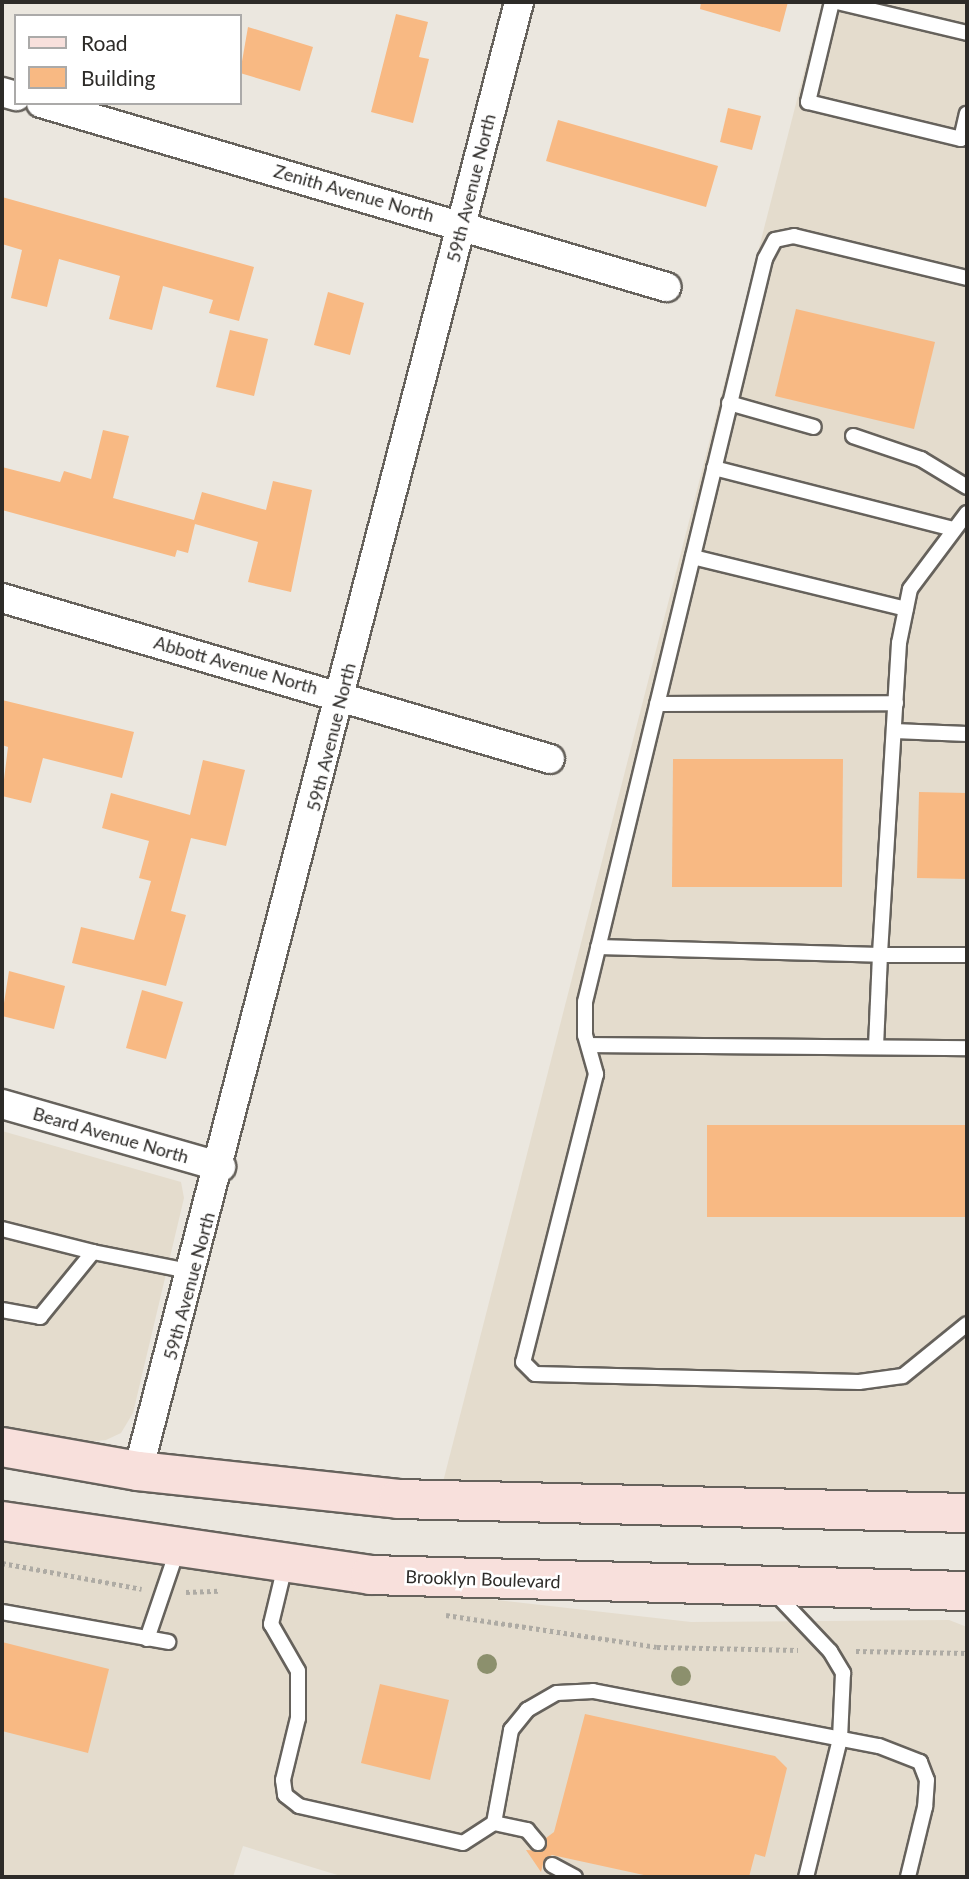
<!DOCTYPE html>
<style>
body{margin:0}
#map{position:relative;width:969px;height:1879px;overflow:hidden;background:#ebe7df;font-family:Lato,sans-serif}
div>[style]{position:absolute}
.built>*{inset:0;background:#e4dccd}
.building>*{inset:0;background:#f8b983}
.path>*{height:4.5px;margin-top:-2.25px;transform-origin:0;background:repeating-linear-gradient(90deg,#aeaba4 0 3.5px,transparent 0 7px)}
.roads{filter:drop-shadow(2px 0 #66625c) drop-shadow(-2px 0 #66625c) drop-shadow(0 2px #66625c) drop-shadow(0 -2px #66625c)}
.service>*{height:14px;margin:-7px;padding:0 7px;transform-origin:7px;border-radius:7px;background:#fff}
.minor>*{height:28px;margin:-14px;padding:0 14px;transform-origin:14px;border-radius:14px;background:#fff}
.secondary>*{height:38px;margin:-19px;padding:0 19px;transform-origin:19px;border-radius:19px;background:#f8e0dc}
.trees>*{width:20px;height:20px;margin:-10px;border-radius:50%;background:#8c906d}
span{translate:-50% -50%;white-space:nowrap;text-align:center;line-height:1.15;-webkit-text-stroke:5px #fff;paint-order:stroke}
.street-label{font-size:18px;color:#2d2b28}
.frame{position:absolute;inset:0;border:4px solid #2d2b28;pointer-events:none}
.legend{position:absolute;left:14px;top:14px;width:228px;height:91px;box-sizing:border-box;background:#fff;border:2px solid #abaaa9;margin:0;padding:9px 12px;list-style:none;font-size:21px;color:#2d2b28}
.legend li{display:flex;align-items:center;gap:14px;height:35px}
.legend b{width:35px;border:2px solid #abaaa9}
</style>
<div id="map">
<div class="built">
<div style="clip-path:polygon(822px 2px,967px 2px,967px 1495px,443px 1482px)"></div>
<div style="clip-path:polygon(2px 1131px,181px 1182px,184px 1198px,133px 1413px,121px 1433px,106px 1440px,87px 1442px,2px 1427px)"></div>
<div style="clip-path:polygon(2px 1534px,215px 1568px,691px 1622px,949px 1620px,967px 1627px,967px 1877px,344px 1877px,243px 1846px,233px 1877px,2px 1877px)"></div>
</div>
<div class="building">
<div style="clip-path:polygon(701px 2px,788px 2px,780px 32px,700px 9px)"></div>
<div style="clip-path:polygon(396px 14px,428px 22px,419px 57px,429px 59px,413px 123px,371px 112px)"></div>
<div style="clip-path:polygon(248px 27px,313px 47px,300px 91px,240px 73px)"></div>
<div style="clip-path:polygon(728px 108px,761px 116px,752px 150px,720px 142px)"></div>
<div style="clip-path:polygon(558px 120px,718px 166px,706px 207px,546px 161px)"></div>
<div style="clip-path:polygon(2px 197px,254px 267px,239px 321px,209px 313px,213px 300px,163px 286px,152px 330px,109px 319px,120px 276px,59px 259px,47px 307px,11px 298px,22px 250px,2px 244px)"></div>
<div style="clip-path:polygon(328px 292px,364px 303px,350px 355px,314px 345px)"></div>
<div style="clip-path:polygon(796px 309px,935px 342px,914px 429px,775px 396px)"></div>
<div style="clip-path:polygon(230px 330px,268px 339px,254px 396px,216px 387px)"></div>
<div style="clip-path:polygon(103px 430px,129px 436px,113px 498px,194px 520px,202px 492px,266px 510px,273px 481px,312px 490px,291px 592px,248px 582px,258px 542px,195px 524px,188px 553px,177px 550px,175px 557px,2px 510px,2px 467px,60px 482px,64px 471px,91px 479px)"></div>
<div style="clip-path:polygon(2px 700px,134px 732px,122px 778px,43px 758px,31px 803px,2px 796px,8px 747px,2px 745px)"></div>
<div style="clip-path:polygon(673px 759px,843px 759px,842px 887px,672px 887px)"></div>
<div style="clip-path:polygon(203px 760px,245px 770px,226px 846px,191px 838px,171px 911px,186px 915px,166px 986px,72px 963px,81px 927px,134px 940px,151px 881px,139px 878px,149px 841px,102px 828px,111px 793px,190px 815px)"></div>
<div style="clip-path:polygon(919px 792px,967px 793px,967px 879px,917px 878px)"></div>
<div style="clip-path:polygon(9px 971px,65px 986px,54px 1029px,2px 1016px)"></div>
<div style="clip-path:polygon(142px 990px,183px 1002px,166px 1059px,126px 1048px)"></div>
<div style="clip-path:polygon(707px 1125px,967px 1125px,967px 1217px,707px 1217px)"></div>
<div style="clip-path:polygon(2px 1642px,109px 1669px,88px 1753px,2px 1731px)"></div>
<div style="clip-path:polygon(380px 1684px,449px 1700px,430px 1780px,361px 1763px)"></div>
<div style="clip-path:polygon(585px 1714px,775px 1756px,787px 1768px,765px 1857px,755px 1854px,749px 1877px,653px 1877px,552px 1855px,544px 1860px,541px 1872px,526px 1850px,544px 1851px,546px 1838px,554px 1832px)"></div>
</div>
<div class="path">
<div style="left:2px;top:1563px;width:142px;rotate:10.5deg"></div>
<div style="left:186px;top:1592px;width:33px;rotate:-2deg"></div>
<div style="left:446px;top:1615px;width:213px;rotate:8.6deg"></div>
<div style="left:657px;top:1647px;width:141px;rotate:1.2deg"></div>
<div style="left:856px;top:1651px;width:111px;rotate:1deg"></div>
</div>
<div class="roads">
<div class="service">
<div style="left:832px;top:2px;width:103px;rotate:103.5deg"></div>
<div style="left:808px;top:102px;width:157px;rotate:13.6deg"></div>
<div style="left:961px;top:139px;width:26px;rotate:-77deg"></div>
<div style="left:837px;top:2px;width:134px;rotate:13.4deg"></div>
<div style="left:967px;top:278px;width:178px;rotate:-166.4deg"></div>
<div style="left:794px;top:236px;width:19px;rotate:168deg"></div>
<div style="left:775px;top:240px;width:21px;rotate:118deg"></div>
<div style="left:765px;top:259px;width:764px;rotate:103.62deg"></div>
<div style="left:585px;top:1002px;width:33px;rotate:90deg"></div>
<div style="left:585px;top:1035px;width:41px;rotate:74.2deg"></div>
<div style="left:596px;top:1074px;width:297px;rotate:104.2deg"></div>
<div style="left:523px;top:1362px;width:17px;rotate:45deg"></div>
<div style="left:535px;top:1374px;width:324px;rotate:1.4deg"></div>
<div style="left:859px;top:1382px;width:44px;rotate:-7.8deg"></div>
<div style="left:903px;top:1376px;width:82px;rotate:-39.1deg"></div>
<div style="left:729px;top:403px;width:88px;rotate:15.8deg"></div>
<div style="left:853px;top:436px;width:72px;rotate:18.7deg"></div>
<div style="left:921px;top:459px;width:54px;rotate:31.3deg"></div>
<div style="left:714px;top:468px;width:247px;rotate:14.3deg"></div>
<div style="left:967px;top:513px;width:95px;rotate:126.9deg"></div>
<div style="left:910px;top:589px;width:55px;rotate:101.5deg"></div>
<div style="left:899px;top:643px;width:313px;rotate:93.5deg"></div>
<div style="left:880px;top:955px;width:87px"></div>
<div style="left:693px;top:557px;width:219px;rotate:13.7deg"></div>
<div style="left:657px;top:704px;width:239px;rotate:-0.2deg"></div>
<div style="left:894px;top:731px;width:73px;rotate:2.4deg"></div>
<div style="left:598px;top:947px;width:282px;rotate:1.6deg"></div>
<div style="left:880px;top:955px;width:92px;rotate:92.5deg"></div>
<div style="left:590px;top:1045px;width:377px;rotate:0.5deg"></div>
<div style="left:2px;top:1229px;width:94px;rotate:14.2deg"></div>
<div style="left:2px;top:1310px;width:39px;rotate:10deg"></div>
<div style="left:40px;top:1317px;width:84px;rotate:-50.8deg"></div>
<div style="left:93px;top:1252px;width:102px;rotate:11.3deg"></div>
<div style="left:285px;top:1566px;width:60px;rotate:103.6deg"></div>
<div style="left:271px;top:1624px;width:54px;rotate:60.1deg"></div>
<div style="left:298px;top:1671px;width:47px;rotate:90deg"></div>
<div style="left:298px;top:1718px;width:64px;rotate:103.6deg"></div>
<div style="left:283px;top:1780px;width:15px;rotate:82deg"></div>
<div style="left:285px;top:1795px;width:18px;rotate:38deg"></div>
<div style="left:299px;top:1806px;width:168px;rotate:12.7deg"></div>
<div style="left:463px;top:1843px;width:37px;rotate:-33deg"></div>
<div style="left:494px;top:1823px;width:95px;rotate:-79.6deg"></div>
<div style="left:511px;top:1730px;width:26px;rotate:-51deg"></div>
<div style="left:527px;top:1710px;width:34px;rotate:-30deg"></div>
<div style="left:557px;top:1693px;width:36px;rotate:-3deg"></div>
<div style="left:593px;top:1691px;width:291px;rotate:10.9deg"></div>
<div style="left:879px;top:1746px;width:44px;rotate:21.3deg"></div>
<div style="left:920px;top:1762px;width:19px;rotate:69deg"></div>
<div style="left:927px;top:1780px;width:27px;rotate:94deg"></div>
<div style="left:925px;top:1807px;width:72px;rotate:103.7deg"></div>
<div style="left:773px;top:1591px;width:83px;rotate:46.5deg"></div>
<div style="left:830px;top:1651px;width:26px;rotate:59deg"></div>
<div style="left:843px;top:1673px;width:66px;rotate:92.6deg"></div>
<div style="left:840px;top:1739px;width:142px;rotate:103.8deg"></div>
<div style="left:2px;top:1612px;width:169px;rotate:10.2deg"></div>
<div style="left:147px;top:1639px;width:93px;rotate:-71.2deg"></div>
<div style="left:494px;top:1823px;width:34px;rotate:12deg"></div>
<div style="left:527px;top:1830px;width:17px;rotate:50deg"></div>
<div style="left:552px;top:1865px;width:26px;rotate:28deg"></div>
</div>
<div class="minor">
<div style="left:2px;top:92px;width:15px;rotate:16deg"></div>
<div style="left:41px;top:103px;width:652px;rotate:16.4deg"></div>
<div style="left:2px;top:598px;width:571px;rotate:16.37deg"></div>
<div style="left:2px;top:1104px;width:228px;rotate:16deg"></div>
<div style="left:138px;top:1471px;width:1518px;rotate:-75.46deg"></div>
</div>
<div class="secondary">
<div style="left:2px;top:1447px;width:138px;rotate:10deg"></div>
<div style="left:138px;top:1471px;width:262px;rotate:6.1deg"></div>
<div style="left:398px;top:1499px;width:569px;rotate:1.41deg"></div>
<div style="left:2px;top:1521px;width:372px;rotate:8.3deg"></div>
<div style="left:370px;top:1575px;width:597px;rotate:1.54deg"></div>
</div>
</div>
<div class="trees">
<div style="left:487px;top:1664px"></div>
<div style="left:681px;top:1676px"></div>
</div>
<div class="street-label">
<span style="left:471px;top:188px;rotate:-76deg">59th Avenue North</span>
<span style="left:354px;top:193px;rotate:16deg">Zenith Avenue North</span>
<span style="left:236px;top:665px;rotate:16deg">Abbott Avenue North</span>
<span style="left:331px;top:737px;rotate:-76deg">59th Avenue North</span>
<span style="left:111px;top:1135px;rotate:16deg">Beard Avenue North</span>
<span style="left:189px;top:1286px;rotate:-75deg">59th Avenue North</span>
<span style="left:483px;top:1579px;rotate:2deg">Brooklyn Boulevard</span>
</div>
<div class="frame"></div>
<ul class="legend">
<li><b style="height:9px;background:#f8e0dc"></b>Road</li>
<li><b style="height:19px;background:#f8b983"></b>Building</li>
</ul>
</div>
